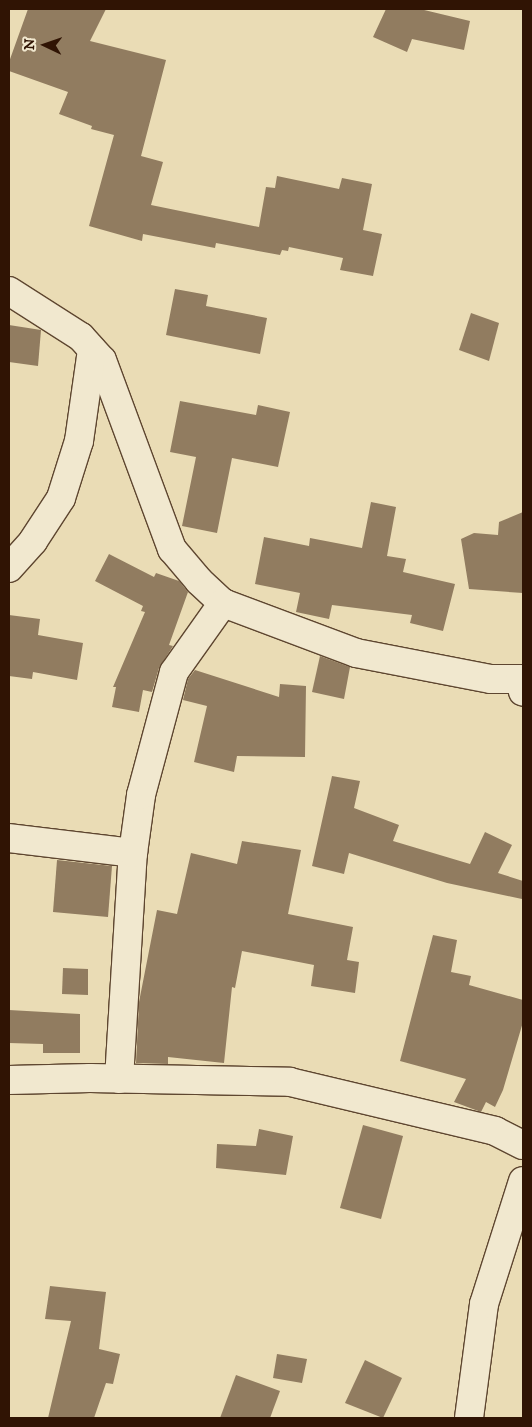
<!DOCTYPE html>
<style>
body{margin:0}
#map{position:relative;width:532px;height:1427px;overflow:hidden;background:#eadcb5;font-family:"IM FELL DW Pica",serif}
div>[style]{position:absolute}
.building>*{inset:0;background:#917c60}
.roads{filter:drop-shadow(1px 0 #5e4630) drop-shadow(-1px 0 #5e4630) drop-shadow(0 1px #5e4630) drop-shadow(0 -1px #5e4630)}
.minor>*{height:28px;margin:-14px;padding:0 14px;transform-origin:14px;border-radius:14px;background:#f1e8cf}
span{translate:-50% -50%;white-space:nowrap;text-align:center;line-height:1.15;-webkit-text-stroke:4.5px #f1e8cf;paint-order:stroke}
.frame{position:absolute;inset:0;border:10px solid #301404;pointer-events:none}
.north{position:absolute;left:20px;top:20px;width:50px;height:50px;-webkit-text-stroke:4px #f1e8cf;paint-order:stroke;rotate:273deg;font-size:14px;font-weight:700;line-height:20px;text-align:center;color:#301404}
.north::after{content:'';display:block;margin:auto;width:18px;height:22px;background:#301404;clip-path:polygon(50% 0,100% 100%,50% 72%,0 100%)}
</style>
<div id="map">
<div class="building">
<div style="clip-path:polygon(28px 9px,106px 9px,90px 41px,166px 60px,141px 156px,163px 162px,151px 205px,259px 227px,266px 187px,275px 188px,277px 176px,339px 189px,342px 178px,372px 184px,363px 230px,382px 234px,373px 276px,340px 270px,343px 258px,289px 247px,288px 251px,282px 250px,280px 255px,216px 243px,215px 248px,143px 234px,142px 241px,89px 226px,114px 135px,91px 129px,92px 126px,59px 114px,68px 92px,9px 71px,9px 62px)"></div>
<div style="clip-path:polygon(386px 9px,420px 9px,470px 21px,464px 50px,412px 39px,407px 52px,373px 37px)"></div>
<div style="clip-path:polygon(175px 289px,208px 295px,206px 306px,267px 318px,260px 354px,166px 335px)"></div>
<div style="clip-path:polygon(471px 313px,499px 323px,489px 361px,459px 350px)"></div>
<div style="clip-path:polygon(9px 325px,41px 330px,38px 366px,9px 362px)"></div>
<div style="clip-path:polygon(180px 401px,256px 415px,258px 405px,290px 412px,278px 467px,232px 458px,217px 533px,182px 526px,196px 457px,170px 452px)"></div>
<div style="clip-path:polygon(371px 502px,396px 507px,387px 556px,406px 559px,403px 572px,455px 584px,443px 631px,410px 623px,412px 615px,332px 605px,329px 619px,296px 612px,300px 593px,255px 584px,264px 537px,309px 546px,310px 538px,362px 548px)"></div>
<div style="clip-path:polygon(523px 512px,523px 593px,469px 589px,461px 539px,474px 533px,498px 535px,499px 522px)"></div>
<div style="clip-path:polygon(109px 554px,154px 577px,156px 573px,179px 581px,188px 592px,169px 645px,173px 646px,159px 668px,152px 692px,143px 690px,139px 712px,112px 707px,116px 687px,113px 687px,145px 612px,141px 611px,143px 606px,95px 581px)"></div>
<div style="clip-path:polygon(9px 615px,40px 619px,38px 635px,83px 643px,77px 680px,33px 672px,32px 679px,9px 676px)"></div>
<div style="clip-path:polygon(320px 656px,350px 667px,344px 699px,312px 692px)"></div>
<div style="clip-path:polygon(195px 670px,279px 697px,280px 684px,306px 686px,305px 757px,237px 756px,234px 772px,194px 762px,207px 706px,183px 700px,188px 679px)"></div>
<div style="clip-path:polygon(332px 776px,360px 781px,354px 808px,399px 825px,393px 841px,470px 864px,485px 832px,512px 845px,498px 873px,523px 881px,522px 899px,447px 883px,349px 853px,344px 874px,312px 866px)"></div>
<div style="clip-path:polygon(242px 841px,301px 850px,288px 914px,353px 927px,347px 960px,359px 962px,355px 993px,311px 986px,314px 965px,242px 951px,235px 988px,232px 987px,224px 1063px,168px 1057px,168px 1064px,136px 1063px,139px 1002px,157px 910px,177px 914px,191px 853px,237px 864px)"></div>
<div style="clip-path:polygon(57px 860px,112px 866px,108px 917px,53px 912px)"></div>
<div style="clip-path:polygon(433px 935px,457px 940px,451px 972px,471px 976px,469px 985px,523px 1000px,523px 1022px,503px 1090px,495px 1107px,486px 1102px,481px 1112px,454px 1102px,466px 1079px,400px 1061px)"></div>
<div style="clip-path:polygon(63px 968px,88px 969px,88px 995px,62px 994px)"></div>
<div style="clip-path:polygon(9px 1010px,80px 1014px,80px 1053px,43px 1053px,43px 1044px,9px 1043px)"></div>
<div style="clip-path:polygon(363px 1125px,403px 1136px,381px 1219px,340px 1208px)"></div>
<div style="clip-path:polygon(259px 1129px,293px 1136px,286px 1175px,216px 1168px,217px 1144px,256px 1146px)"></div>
<div style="clip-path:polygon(50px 1286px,106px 1292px,99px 1349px,120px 1354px,113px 1384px,106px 1383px,94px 1418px,48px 1418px,71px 1321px,45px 1319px)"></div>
<div style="clip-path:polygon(277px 1354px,307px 1359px,302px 1383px,273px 1378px)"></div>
<div style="clip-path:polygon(365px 1360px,402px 1378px,383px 1418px,345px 1403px)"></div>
<div style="clip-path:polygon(236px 1375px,280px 1391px,270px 1418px,220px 1418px)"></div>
</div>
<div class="roads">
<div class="minor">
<div style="left:9px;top:291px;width:85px;rotate:32.6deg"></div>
<div style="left:81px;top:337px;width:31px;rotate:48deg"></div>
<div style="left:102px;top:360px;width:202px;rotate:69.7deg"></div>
<div style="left:172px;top:549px;width:42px;rotate:49.8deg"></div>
<div style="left:199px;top:581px;width:33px;rotate:43deg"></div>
<div style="left:223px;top:603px;width:142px;rotate:20.6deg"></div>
<div style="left:356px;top:653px;width:137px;rotate:10.9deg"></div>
<div style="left:491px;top:679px;width:29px"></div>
<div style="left:520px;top:679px;width:13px;rotate:77deg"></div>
<div style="left:9px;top:568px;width:36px;rotate:-48deg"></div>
<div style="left:33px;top:541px;width:51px;rotate:-56.9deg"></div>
<div style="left:61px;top:498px;width:60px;rotate:-72.5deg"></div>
<div style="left:79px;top:441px;width:92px;rotate:-81.9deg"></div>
<div style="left:9px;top:838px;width:125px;rotate:6.9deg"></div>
<div style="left:119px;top:1079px;width:226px;rotate:-86.5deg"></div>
<div style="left:133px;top:853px;width:59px;rotate:-82.1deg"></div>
<div style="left:141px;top:795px;width:127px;rotate:-75deg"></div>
<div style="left:174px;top:672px;width:85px;rotate:-54.6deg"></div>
<div style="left:9px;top:1080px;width:81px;rotate:-1.4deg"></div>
<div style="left:90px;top:1078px;width:200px;rotate:1.1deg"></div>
<div style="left:290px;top:1082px;width:211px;rotate:13.4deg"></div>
<div style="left:495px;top:1131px;width:31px;rotate:27deg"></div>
<div style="left:469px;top:1418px;width:115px;rotate:-82.5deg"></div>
<div style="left:484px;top:1304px;width:129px;rotate:-72.4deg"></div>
</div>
</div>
<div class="frame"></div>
<div class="north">N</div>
</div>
